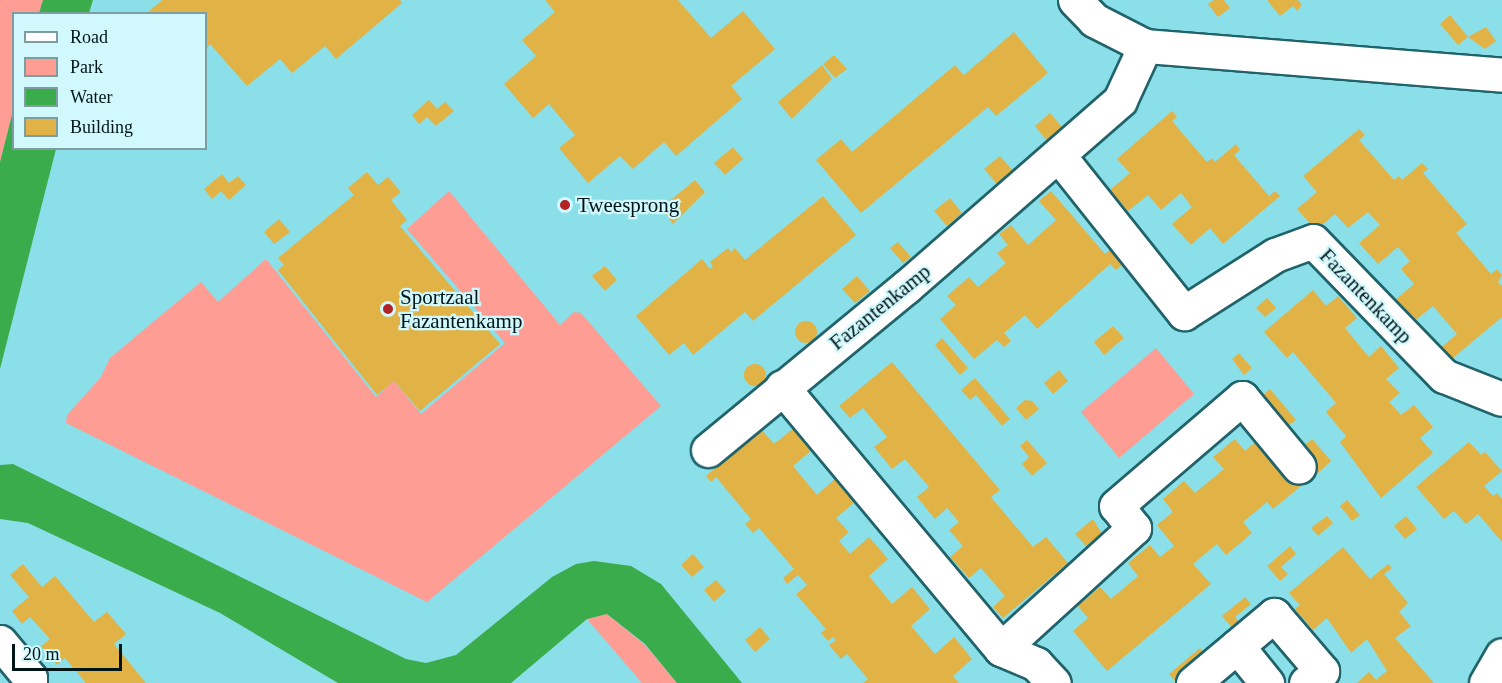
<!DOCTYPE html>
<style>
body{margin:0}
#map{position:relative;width:1502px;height:683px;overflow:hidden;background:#8bdfe9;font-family:Georgia,serif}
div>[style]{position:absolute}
.green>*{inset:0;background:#fe9d93}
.water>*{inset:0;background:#3bac4c}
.building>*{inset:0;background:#e1b346}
.round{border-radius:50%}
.roads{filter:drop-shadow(2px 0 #21636b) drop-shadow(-2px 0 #21636b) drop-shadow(0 2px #21636b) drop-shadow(0 -2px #21636b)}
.minor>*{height:33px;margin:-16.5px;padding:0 16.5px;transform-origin:16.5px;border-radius:16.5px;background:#fff}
.dots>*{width:16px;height:16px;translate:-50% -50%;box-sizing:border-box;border:3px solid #d1f8fd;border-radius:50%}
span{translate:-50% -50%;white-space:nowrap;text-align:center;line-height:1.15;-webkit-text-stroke:4.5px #d1f8fd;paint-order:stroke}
.poi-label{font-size:21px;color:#001518}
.left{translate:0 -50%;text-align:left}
.street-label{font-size:21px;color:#001518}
.legend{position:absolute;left:12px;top:12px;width:195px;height:138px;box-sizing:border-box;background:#d1f8fd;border:2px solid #7d9da1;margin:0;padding:8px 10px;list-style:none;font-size:18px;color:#001518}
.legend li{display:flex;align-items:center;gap:12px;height:30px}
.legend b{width:30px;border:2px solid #7d9da1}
.scale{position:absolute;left:12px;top:644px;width:110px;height:27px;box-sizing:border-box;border:3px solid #001518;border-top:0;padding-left:8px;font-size:18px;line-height:21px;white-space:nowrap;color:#001518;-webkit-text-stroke:4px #d1f8fd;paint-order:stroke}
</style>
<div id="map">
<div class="green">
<div style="clip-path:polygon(0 0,43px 0,39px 13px,14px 14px,13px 111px,0 162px)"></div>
<div style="clip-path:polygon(449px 191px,560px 325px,574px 312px,581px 313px,661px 406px,427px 602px,66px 423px,67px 415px,101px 377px,110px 358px,201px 282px,218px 302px,266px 259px,376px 397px,394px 381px,421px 414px,505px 343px,407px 229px)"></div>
<div style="clip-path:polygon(1156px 348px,1194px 394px,1119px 458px,1081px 412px)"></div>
<div style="clip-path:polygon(607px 614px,645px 645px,677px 683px,642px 683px,587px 619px)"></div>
</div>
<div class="water">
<div style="clip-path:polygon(43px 0,93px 0,89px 13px,39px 13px)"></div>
<div style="clip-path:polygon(13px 111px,14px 148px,56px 149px,0 369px,0 162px)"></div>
<div style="clip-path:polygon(13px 464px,406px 659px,426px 663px,456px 655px,552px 577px,576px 564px,594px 561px,631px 566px,661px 584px,742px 683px,677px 683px,645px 644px,607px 614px,587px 619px,511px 683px,338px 683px,220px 613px,28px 523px,0 519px,0 465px)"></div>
</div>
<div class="building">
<div style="clip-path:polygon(162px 0,400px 0,402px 3px,336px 59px,325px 46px,292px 73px,280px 59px,247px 86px,210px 44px,206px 49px,206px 14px,146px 14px)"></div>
<div style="clip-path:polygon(545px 0,678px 0,711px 38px,743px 11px,775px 49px,731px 86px,742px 99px,676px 156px,664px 142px,633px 169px,620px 156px,588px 183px,559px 148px,575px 135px,549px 104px,533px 118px,504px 84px,536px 56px,522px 40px,555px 12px)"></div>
<div style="clip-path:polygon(1214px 0,1224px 0,1230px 8px,1218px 17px,1208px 4px)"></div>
<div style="clip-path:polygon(1267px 0,1298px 0,1302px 5px,1297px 11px,1293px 6px,1280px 16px)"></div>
<div style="clip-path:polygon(1450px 15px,1468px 37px,1458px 45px,1440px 24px)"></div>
<div style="clip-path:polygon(1486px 27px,1496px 41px,1485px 49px,1468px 37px)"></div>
<div style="clip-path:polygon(1014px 32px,1048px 73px,996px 116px,988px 107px,861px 213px,816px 160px,841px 139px,852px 152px,955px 65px,964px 75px)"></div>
<div style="clip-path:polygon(834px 55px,847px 69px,835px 78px,823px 64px)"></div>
<div style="clip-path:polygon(822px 65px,832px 79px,792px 119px,778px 102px)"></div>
<div style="clip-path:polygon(429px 100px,437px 109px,445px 102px,454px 111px,436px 126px,427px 117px,419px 124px,412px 115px)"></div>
<div style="clip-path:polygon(1172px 111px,1177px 117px,1172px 121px,1207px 162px,1212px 158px,1215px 162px,1236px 144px,1240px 150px,1234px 155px,1269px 196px,1275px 191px,1280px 196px,1223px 244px,1210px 228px,1191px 245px,1172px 224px,1192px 207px,1181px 193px,1161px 210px,1148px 195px,1128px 211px,1110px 190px,1130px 173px,1117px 159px)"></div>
<div style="clip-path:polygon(1050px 113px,1063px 128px,1047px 141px,1035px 126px)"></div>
<div style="clip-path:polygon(1359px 129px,1365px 135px,1359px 140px,1394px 180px,1399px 176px,1402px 180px,1422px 163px,1428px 169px,1423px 173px,1467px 224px,1456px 233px,1491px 274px,1497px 269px,1502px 275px,1498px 282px,1502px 286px,1502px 317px,1447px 363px,1437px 351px,1457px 334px,1433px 306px,1412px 323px,1394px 301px,1414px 284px,1401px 269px,1410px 261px,1398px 247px,1378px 264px,1359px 243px,1380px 225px,1368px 212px,1348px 228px,1335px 214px,1316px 230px,1297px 209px,1317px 192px,1303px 176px)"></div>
<div style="clip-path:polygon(733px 147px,743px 159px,725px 175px,714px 163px)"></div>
<div style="clip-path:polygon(1000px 156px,1013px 171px,997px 184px,984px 169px)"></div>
<div style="clip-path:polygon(367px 172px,378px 185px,388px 177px,401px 192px,391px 200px,407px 220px,400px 226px,500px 344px,420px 411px,394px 381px,377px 395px,278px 270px,284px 265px,278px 258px,354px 195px,348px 188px)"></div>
<div style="clip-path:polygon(222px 174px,229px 183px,238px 176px,246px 185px,229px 200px,221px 191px,212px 199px,204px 189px)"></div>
<div style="clip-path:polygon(695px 180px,705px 192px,673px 224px,661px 208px)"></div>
<div style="clip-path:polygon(1051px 191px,1105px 254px,1113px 247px,1126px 262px,1116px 270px,1110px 264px,1037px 329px,1025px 315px,1004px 333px,1011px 341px,1004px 347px,997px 340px,974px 359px,940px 319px,956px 305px,947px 296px,969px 277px,978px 287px,1006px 263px,997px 253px,1008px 245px,999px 234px,1011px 225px,1028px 245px,1056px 220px,1039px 201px)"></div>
<div style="clip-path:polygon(823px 196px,856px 235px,753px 321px,745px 312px,693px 355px,684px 343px,669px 355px,636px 316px,702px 259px,710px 269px,713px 266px,710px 262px,728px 248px,731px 252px,735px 248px,745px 260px)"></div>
<div style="clip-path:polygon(950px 198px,962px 213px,947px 226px,934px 211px)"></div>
<div style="clip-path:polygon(279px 219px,290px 232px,274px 244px,264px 232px)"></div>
<div style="clip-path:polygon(898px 242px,911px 257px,903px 263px,890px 248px)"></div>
<div style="clip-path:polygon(605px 266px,617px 280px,605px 291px,592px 276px)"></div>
<div style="clip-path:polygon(857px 276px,870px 291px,855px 303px,842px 289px)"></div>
<div style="clip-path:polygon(1313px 290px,1326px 306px,1338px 296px,1357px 318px,1345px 328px,1369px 357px,1381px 346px,1399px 368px,1386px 379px,1400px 393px,1389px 402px,1401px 415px,1414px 405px,1433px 427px,1420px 438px,1433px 453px,1381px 498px,1340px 442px,1346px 436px,1326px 412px,1336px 403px,1293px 352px,1287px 358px,1264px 332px)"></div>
<div style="clip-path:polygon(1267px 298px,1276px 308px,1265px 317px,1256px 308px)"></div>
<div class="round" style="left:795px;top:321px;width:22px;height:22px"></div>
<div style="clip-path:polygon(1113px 326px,1124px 338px,1104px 355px,1094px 342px)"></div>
<div style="clip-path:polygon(942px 338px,968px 368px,960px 375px,935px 345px)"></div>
<div style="clip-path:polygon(1239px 353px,1252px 368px,1244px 375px,1232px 359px)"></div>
<div style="clip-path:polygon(892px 362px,1000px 490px,991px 497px,1033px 547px,1046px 537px,1068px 563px,1003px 618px,993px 607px,1005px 596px,981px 568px,969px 578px,950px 557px,963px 546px,949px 530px,959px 522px,947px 508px,935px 519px,917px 497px,929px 487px,905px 459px,892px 469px,874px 447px,887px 437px,863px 408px,850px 418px,839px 406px)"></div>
<div class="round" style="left:744px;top:364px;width:22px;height:22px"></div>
<div style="clip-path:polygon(1059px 370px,1068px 381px,1053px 394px,1044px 383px)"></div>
<div style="clip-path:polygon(975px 378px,1010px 419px,1002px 426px,976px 395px,970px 400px,961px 390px)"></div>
<div style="clip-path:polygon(1270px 389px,1296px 420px,1288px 426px,1262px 396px)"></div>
<div style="clip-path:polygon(1025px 400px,1032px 401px,1039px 409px,1026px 420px,1016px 408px)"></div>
<div style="clip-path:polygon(794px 428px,812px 450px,793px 466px,817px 495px,836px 478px,856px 501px,836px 518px,849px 532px,839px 541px,850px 554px,869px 537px,888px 559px,869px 576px,892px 604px,912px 587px,930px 609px,911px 626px,935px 654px,954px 637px,972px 659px,953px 676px,959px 683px,863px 683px,868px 679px,847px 654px,841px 659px,829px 645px,836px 640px,833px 637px,828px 641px,821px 633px,826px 629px,796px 594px,807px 585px,798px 575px,787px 584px,783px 578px,794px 569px,759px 528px,753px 533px,745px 524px,751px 519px,716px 477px,711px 482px,706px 476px,761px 429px,774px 444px)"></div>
<div style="clip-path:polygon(1260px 438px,1301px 486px,1273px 509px,1267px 502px,1243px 522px,1252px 533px,1226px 555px,1217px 544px,1193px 564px,1211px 584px,1107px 671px,1073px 631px,1088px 618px,1078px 606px,1100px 587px,1111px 599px,1138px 576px,1128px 563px,1150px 545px,1160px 557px,1174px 546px,1157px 525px,1173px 512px,1163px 499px,1184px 481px,1195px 493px,1224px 469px,1213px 457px,1235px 439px,1245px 451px)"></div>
<div style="clip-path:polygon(1312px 439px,1331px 461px,1317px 474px,1310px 467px,1318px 461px,1305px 445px)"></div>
<div style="clip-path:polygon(1027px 440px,1047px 463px,1032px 476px,1022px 464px,1029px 457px,1020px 446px)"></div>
<div style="clip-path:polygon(1469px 442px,1481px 455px,1485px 452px,1502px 471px,1484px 486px,1493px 496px,1497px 493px,1502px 499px,1502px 542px,1478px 514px,1466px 524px,1454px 511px,1444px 519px,1416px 487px)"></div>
<div style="clip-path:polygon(1347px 500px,1360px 515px,1352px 521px,1340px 506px)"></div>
<div style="clip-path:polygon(1327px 516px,1333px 523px,1318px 536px,1311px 528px)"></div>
<div style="clip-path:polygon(1406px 516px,1417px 529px,1405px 539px,1394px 526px)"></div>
<div style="clip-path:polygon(1093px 519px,1102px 534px,1086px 546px,1075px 534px)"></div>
<div style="clip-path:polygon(1290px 546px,1296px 554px,1281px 567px,1288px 574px,1280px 581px,1267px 566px)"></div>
<div style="clip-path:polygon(1343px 547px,1370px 579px,1388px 564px,1392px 568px,1384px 574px,1408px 603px,1399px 612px,1411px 626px,1395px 638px,1434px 683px,1357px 683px,1369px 672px,1376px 680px,1387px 671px,1367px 639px,1351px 653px,1327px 618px,1313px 630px,1295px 609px,1300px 605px,1289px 593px)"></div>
<div style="clip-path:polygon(693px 554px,704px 567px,692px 577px,681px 565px)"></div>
<div style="clip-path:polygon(23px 564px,42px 587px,55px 576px,94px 622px,107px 612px,126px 634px,114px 644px,146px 683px,86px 683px,65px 658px,57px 665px,41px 646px,50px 639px,30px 617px,22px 624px,12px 611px,29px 597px,10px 575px)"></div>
<div style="clip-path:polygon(716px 580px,726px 591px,714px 602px,704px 590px)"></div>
<div style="clip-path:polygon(1245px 597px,1251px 604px,1235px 617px,1242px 625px,1235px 631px,1222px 616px)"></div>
<div style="clip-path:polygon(760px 627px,770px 639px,755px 652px,745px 640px)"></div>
<div style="clip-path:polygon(1200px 648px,1206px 655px,1175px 681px,1169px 674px)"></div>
</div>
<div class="roads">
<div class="minor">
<div style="left:1075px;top:0;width:28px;rotate:46deg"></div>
<div style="left:1094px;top:20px;width:57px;rotate:27deg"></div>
<div style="left:1145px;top:46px;width:358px;rotate:4.6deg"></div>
<div style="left:1059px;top:156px;width:201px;rotate:51.5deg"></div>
<div style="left:1184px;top:313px;width:108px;rotate:-32.5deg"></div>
<div style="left:1275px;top:255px;width:40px;rotate:-20.2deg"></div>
<div style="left:1313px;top:241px;width:188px;rotate:45.9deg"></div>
<div style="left:1444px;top:376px;width:62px;rotate:21.6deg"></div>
<div style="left:782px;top:387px;width:341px;rotate:50.1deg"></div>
<div style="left:1001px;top:649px;width:38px;rotate:23deg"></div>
<div style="left:1036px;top:664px;width:26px;rotate:47deg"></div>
<div style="left:708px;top:450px;width:256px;rotate:-39.5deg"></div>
<div style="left:906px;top:287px;width:284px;rotate:-41.1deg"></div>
<div style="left:1120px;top:100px;width:60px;rotate:-65.2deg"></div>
<div style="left:0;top:642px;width:47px;rotate:50.2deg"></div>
<div style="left:30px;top:678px;width:5px;rotate:90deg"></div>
<div style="left:1237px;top:646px;width:48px;rotate:51deg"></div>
<div style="left:1001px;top:649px;width:180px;rotate:-42.3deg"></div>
<div style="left:1134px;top:528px;width:28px;rotate:-129deg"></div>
<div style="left:1116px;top:506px;width:166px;rotate:-40.6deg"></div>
<div style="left:1242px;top:398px;width:89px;rotate:50.4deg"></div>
<div style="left:1193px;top:683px;width:106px;rotate:-40deg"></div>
<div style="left:1274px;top:615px;width:74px;rotate:49.4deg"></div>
<div style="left:1322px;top:671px;width:20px;rotate:143deg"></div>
<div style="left:1486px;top:683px;width:32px;rotate:-60deg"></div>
</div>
</div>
<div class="dots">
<div style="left:565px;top:205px;background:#b32225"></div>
<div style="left:388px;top:309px;background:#b32225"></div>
</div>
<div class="poi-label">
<span class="left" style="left:577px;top:205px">Tweesprong</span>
<span class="left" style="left:400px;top:309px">Sportzaal<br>Fazantenkamp</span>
</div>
<div class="street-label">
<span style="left:1366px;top:296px;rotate:46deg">Fazantenkamp</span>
<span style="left:880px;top:307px;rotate:-39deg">Fazantenkamp</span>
</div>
<ul class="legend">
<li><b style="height:8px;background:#fff"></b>Road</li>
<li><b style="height:16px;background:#fe9d93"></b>Park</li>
<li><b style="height:16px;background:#3bac4c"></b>Water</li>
<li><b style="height:16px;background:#e1b346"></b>Building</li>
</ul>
<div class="scale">20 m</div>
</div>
